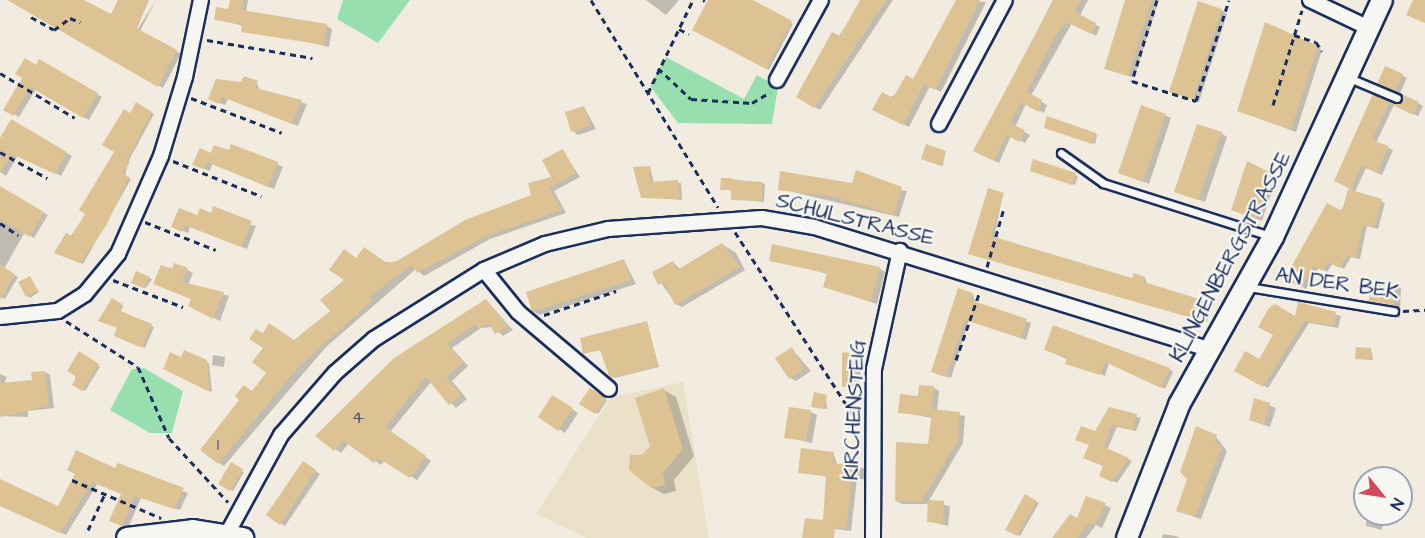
<!DOCTYPE html>
<style>
body{margin:0}
#map{position:relative;width:1425px;height:538px;overflow:hidden;background:#f1ecdf;font-family:"Architects Daughter",sans-serif}
div>[style]{position:absolute}
.built>*{inset:0;background:#ebe0c8}
.green>*{inset:0;background:#97dfae}
.shadow>*{inset:0;background:#0003}
.building>*{inset:0;background:#ddc393}
.path>*{height:3px;margin-top:-1.5px;transform-origin:0;background:repeating-linear-gradient(90deg,#1b2f5e 0 6px,transparent 0 10.5px)}
.roads{filter:drop-shadow(2px 0 #1b2f5e) drop-shadow(-2px 0 #1b2f5e) drop-shadow(0 2px #1b2f5e) drop-shadow(0 -2px #1b2f5e)}
.lane>*{height:7px;margin:-3.5px;padding:0 3.5px;transform-origin:3.5px;border-radius:3.5px;background:#f6f6f2}
.street>*{height:14px;margin:-7px;padding:0 7px;transform-origin:7px;border-radius:7px;background:#f6f6f2}
.secondary>*{height:20px;margin:-10px;padding:0 10px;transform-origin:10px;border-radius:10px;background:#f6f6f2}
span{translate:-50% -50%;white-space:nowrap;text-align:center;line-height:1.15;-webkit-text-stroke:4.5px #f6f6f2;paint-order:stroke}
.number-label{font-size:18px;color:#4c546b}
.number-label span{-webkit-text-stroke-width:0}
.street-label{font-size:21px;color:#1b2f5e}
.north{position:absolute;left:1353px;top:466px;width:60px;height:60px;box-sizing:border-box;background:#f6f6f2;border:2px solid #9ea6b7;border-radius:50%;rotate:120deg;font-size:16px;font-weight:700;line-height:24px;text-align:center;color:#1b2f5e}
.north::after{content:'';display:block;margin:auto;width:21px;height:27px;background:#d1495b;clip-path:polygon(50% 0,100% 100%,50% 72%,0 100%)}
</style>
<div id="map">
<div class="built">
<div style="clip-path:polygon(683px 382px,709px 538px,587px 538px,536px 514px,611px 397px)"></div>
</div>
<div class="green">
<div style="clip-path:polygon(343px 0,410px 0,378px 43px,337px 19px)"></div>
<div style="clip-path:polygon(666px 57px,744px 99px,757px 75px,778px 87px,772px 124px,678px 123px,650px 86px)"></div>
<div style="clip-path:polygon(144px 368px,183px 391px,172px 433px,150px 433px,110px 410px,132px 369px)"></div>
</div>
<div class="shadow">
<div style="clip-path:polygon(19px 0,81px 0,111px 16px,120px 0,149px 0,134px 35px,156px 0,140px 31px,181px 54px,163px 88px)"></div>
<div style="clip-path:polygon(231px 0,248px 0,246px 13px,327px 26px,332px 29px,329px 47px,215px 19px,229px 10px)"></div>
<div style="clip-path:polygon(646px 0,679px 0,666px 15px)"></div>
<div style="clip-path:polygon(710px 0,750px 0,793px 24px,769px 70px,694px 29px)"></div>
<div style="clip-path:polygon(863px 0,893px 0,820px 110px,798px 97px)"></div>
<div style="clip-path:polygon(958px 0,986px 2px,941px 92px,930px 86px,909px 127px,874px 109px,914px 81px)"></div>
<div style="clip-path:polygon(1053px 0,1088px 0,1080px 16px,1100px 27px,1096px 36px,1072px 23px,1031px 96px,1047px 105px,1044px 113px,1026px 104px,1015px 127px,1030px 135px,1025px 143px,1011px 136px,999px 163px,975px 151px)"></div>
<div style="clip-path:polygon(1127px 0,1159px 0,1134px 78px,1106px 68px)"></div>
<div style="clip-path:polygon(1222px 10px,1227px 14px,1199px 102px,1171px 91px)"></div>
<div style="clip-path:polygon(1317px 47px,1322px 50px,1296px 132px,1238px 110px)"></div>
<div style="clip-path:polygon(40px 61px,102px 97px,89px 120px,36px 89px,19px 117px,5px 109px)"></div>
<div style="clip-path:polygon(1402px 75px,1407px 78px,1400px 93px,1384px 86px)"></div>
<div style="clip-path:polygon(257px 83px,260px 91px,307px 104px,298px 126px,228px 99px,225px 105px,215px 101px,242px 84px)"></div>
<div style="clip-path:polygon(1402px 95px,1423px 106px,1418px 116px,1394px 105px,1376px 143px,1393px 150px,1382px 175px,1366px 168px,1355px 192px,1385px 203px,1378px 229px,1367px 226px,1360px 259px,1351px 257px,1344px 269px,1333px 263px,1327px 272px,1319px 267px,1306px 289px,1287px 278px,1355px 192px,1342px 184px,1374px 96px,1404px 103px)"></div>
<div style="clip-path:polygon(137px 104px,154px 114px,128px 162px,125px 176px,131px 179px,83px 264px,58px 254px,87px 213px)"></div>
<div style="clip-path:polygon(584px 107px,596px 129px,578px 135px,573px 131px)"></div>
<div style="clip-path:polygon(1165px 115px,1171px 118px,1149px 184px,1120px 173px)"></div>
<div style="clip-path:polygon(12px 121px,72px 156px,61px 176px,18px 155px,6px 176px,0 172px,0 147px)"></div>
<div style="clip-path:polygon(1048px 128px,1095px 134px,1097px 135px,1095px 144px)"></div>
<div style="clip-path:polygon(1221px 133px,1227px 137px,1205px 202px,1175px 191px)"></div>
<div style="clip-path:polygon(563px 151px,580px 177px,554px 191px,566px 213px,490px 239px,424px 276px,416px 269px,326px 347px,224px 466px,219px 463px,268px 373px,263px 335px,294px 342px,332px 311px,357px 259px,397px 263px,533px 196px,553px 178px)"></div>
<div style="clip-path:polygon(945px 153px,943px 166px,925px 160px)"></div>
<div style="clip-path:polygon(212px 155px,277px 164px,283px 167px,274px 189px,212px 164px,210px 171px,199px 167px)"></div>
<div style="clip-path:polygon(1034px 161px,1078px 176px,1075px 185px,1034px 171px)"></div>
<div style="clip-path:polygon(1248px 163px,1276px 178px,1262px 221px,1233px 210px)"></div>
<div style="clip-path:polygon(650px 167px,654px 183px,681px 183px,682px 200px,642px 197px)"></div>
<div style="clip-path:polygon(731px 179px,765px 184px,764px 202px,732px 199px,733px 191px,722px 189px)"></div>
<div style="clip-path:polygon(853px 185px,907px 191px,899px 217px,780px 189px)"></div>
<div style="clip-path:polygon(0 188px,48px 215px,34px 238px,25px 232px,4px 269px,18px 277px,5px 299px,0 296px)"></div>
<div style="clip-path:polygon(1003px 194px,994px 238px,1133px 279px,1135px 275px,1145px 278px,1147px 284px,1212px 305px,1207px 322px,970px 254px)"></div>
<div style="clip-path:polygon(212px 215px,256px 226px,247px 249px,190px 227px,188px 233px,173px 227px)"></div>
<div style="clip-path:polygon(722px 244px,736px 253px,745px 270px,682px 307px,676px 304px,654px 273px,673px 262px,681px 270px)"></div>
<div style="clip-path:polygon(624px 260px,636px 284px,539px 315px,533px 311px)"></div>
<div style="clip-path:polygon(771px 260px,879px 268px,885px 272px,877px 304px,831px 289px,828px 274px)"></div>
<div style="clip-path:polygon(162px 267px,187px 270px,193px 273px,188px 285px,229px 296px,220px 321px,190px 305px,193px 299px)"></div>
<div style="clip-path:polygon(137px 273px,152px 279px,146px 288px,135px 284px)"></div>
<div style="clip-path:polygon(30px 278px,39px 292px,30px 298px,27px 296px)"></div>
<div style="clip-path:polygon(1395px 285px,1401px 288px,1400px 307px,1371px 300px)"></div>
<div style="clip-path:polygon(973px 294px,975px 303px,1031px 323px,1026px 340px,969px 321px,951px 378px,937px 374px)"></div>
<div style="clip-path:polygon(113px 300px,123px 306px,120px 313px,154px 327px,145px 348px,118px 337px)"></div>
<div style="clip-path:polygon(487px 301px,513px 330px,503px 336px,493px 327px,481px 328px,452px 348px,468px 366px,452px 381px,467px 399px,456px 408px,431px 382px,390px 432px,431px 461px,417px 480px,385px 460px,381px 465px,349px 443px,341px 453px,317px 436px)"></div>
<div style="clip-path:polygon(1299px 304px,1341px 316px,1338px 328px,1309px 323px,1268px 388px,1236px 370px,1260px 361px,1296px 318px)"></div>
<div style="clip-path:polygon(647px 323px,659px 367px,614px 378px,602px 350px,585px 353px)"></div>
<div style="clip-path:polygon(792px 349px,811px 371px,796px 381px,790px 378px)"></div>
<div style="clip-path:polygon(1371px 349px,1373px 360px,1357px 358px)"></div>
<div style="clip-path:polygon(1046px 350px,1169px 369px,1173px 372px,1165px 389px,1109px 363px,1105px 376px)"></div>
<div style="clip-path:polygon(80px 353px,100px 367px,85px 391px,74px 384px)"></div>
<div style="clip-path:polygon(213px 355px,225px 357px,224px 367px,212px 365px)"></div>
<div style="clip-path:polygon(857px 355px,862px 358px,859px 389px,849px 389px,844px 386px)"></div>
<div style="clip-path:polygon(182px 358px,209px 363px,212px 392px,165px 369px)"></div>
<div style="clip-path:polygon(45px 372px,50px 375px,54px 408px,28px 411px,28px 417px,1px 416px,0 374px,7px 377px,4px 384px,34px 381px)"></div>
<div style="clip-path:polygon(933px 387px,939px 391px,937px 411px,965px 416px,963px 443px,927px 504px,902px 504px,896px 501px,929px 446px,932px 418px,900px 412px)"></div>
<div style="clip-path:polygon(591px 390px,607px 400px,598px 414px,582px 403px)"></div>
<div style="clip-path:polygon(664px 390px,676px 397px,694px 456px,674px 480px,676px 491px,664px 494px,651px 487px,643px 457px,651px 446px)"></div>
<div style="clip-path:polygon(826px 396px,827px 409px,815px 407px)"></div>
<div style="clip-path:polygon(553px 397px,578px 413px,565px 433px,540px 417px)"></div>
<div style="clip-path:polygon(1255px 400px,1276px 408px,1270px 427px,1250px 420px)"></div>
<div style="clip-path:polygon(1110px 409px,1141px 418px,1136px 431px,1117px 427px,1107px 450px,1132px 461px,1117px 483px,1105px 478px,1096px 433px)"></div>
<div style="clip-path:polygon(811px 412px,817px 415px,812px 443px,786px 437px)"></div>
<div style="clip-path:polygon(1216px 437px,1227px 451px,1201px 519px,1183px 513px)"></div>
<div style="clip-path:polygon(833px 453px,838px 466px,865px 468px,865px 479px,857px 479px,851px 531px,834px 529px,828px 477px,800px 472px)"></div>
<div style="clip-path:polygon(303px 463px,320px 474px,285px 526px,268px 515px)"></div>
<div style="clip-path:polygon(232px 464px,244px 472px,233px 491px,220px 483px)"></div>
<div style="clip-path:polygon(116px 470px,188px 493px,180px 510px,141px 498px,128px 528px,116px 523px,122px 494px,98px 483px,66px 535px,0 505px,0 480px,59px 508px,77px 473px)"></div>
<div style="clip-path:polygon(1360px 489px,1365px 489px,1365px 503px,1359px 500px)"></div>
<div style="clip-path:polygon(1025px 496px,1039px 503px,1020px 536px,1007px 529px)"></div>
<div style="clip-path:polygon(1088px 497px,1111px 508px,1102px 528px,1096px 525px,1086px 538px,1054px 538px,1077px 520px)"></div>
<div style="clip-path:polygon(930px 502px,950px 506px,948px 526px,928px 521px)"></div>
<div style="clip-path:polygon(1367px 514px,1383px 514px,1382px 530px,1366px 526px)"></div>
<div style="clip-path:polygon(1163px 534px,1176px 536px,1180px 538px,1162px 538px)"></div>
</div>
<div class="building">
<div style="clip-path:polygon(7px 0,84px 0,111px 14px,118px 0,149px 0,136px 28px,177px 50px,158px 87px)"></div>
<div style="clip-path:polygon(230px 0,243px 0,241px 10px,327px 24px,324px 45px,241px 32px,242px 24px,214px 20px,216px 7px,228px 9px)"></div>
<div style="clip-path:polygon(708px 0,753px 0,792px 21px,766px 69px,692px 30px)"></div>
<div style="clip-path:polygon(860px 0,886px 0,814px 108px,796px 97px,832px 32px,840px 36px)"></div>
<div style="clip-path:polygon(956px 0,980px 0,935px 90px,924px 84px,903px 125px,872px 110px,882px 92px,893px 98px,906px 75px,913px 79px)"></div>
<div style="clip-path:polygon(1054px 0,1081px 0,1075px 12px,1096px 23px,1091px 34px,1066px 22px,1055px 36px,1027px 92px,1042px 100px,1039px 112px,1020px 102px,1010px 123px,1025px 130px,1019px 142px,1006px 135px,994px 161px,973px 151px)"></div>
<div style="clip-path:polygon(1125px 0,1152px 0,1128px 76px,1104px 69px)"></div>
<div style="clip-path:polygon(1413px 0,1425px 0,1425px 23px,1406px 15px)"></div>
<div style="clip-path:polygon(1198px 1px,1222px 9px,1193px 100px,1169px 92px)"></div>
<div style="clip-path:polygon(1265px 22px,1318px 46px,1291px 130px,1237px 111px)"></div>
<div style="clip-path:polygon(25px 58px,36px 65px,39px 59px,98px 93px,83px 118px,30px 87px,13px 116px,3px 110px,22px 78px,15px 74px)"></div>
<div style="clip-path:polygon(1385px 66px,1403px 74px,1395px 91px,1419px 102px,1413px 115px,1389px 103px,1372px 140px,1389px 146px,1377px 173px,1361px 166px,1351px 189px,1334px 181px,1373px 94px,1395px 103px,1402px 100px,1377px 84px)"></div>
<div style="clip-path:polygon(244px 76px,258px 81px,255px 88px,302px 100px,292px 124px,222px 97px,219px 104px,208px 99px,216px 79px,241px 82px)"></div>
<div style="clip-path:polygon(136px 102px,152px 112px,127px 160px,130px 162px,123px 173px,129px 177px,106px 226px,80px 263px,54px 253px,66px 233px,72px 236px,85px 214px,79px 210px,114px 152px,102px 145px,124px 109px,130px 113px)"></div>
<div style="clip-path:polygon(1141px 105px,1166px 114px,1143px 182px,1118px 173px)"></div>
<div style="clip-path:polygon(584px 106px,590px 126px,571px 132px,565px 112px)"></div>
<div style="clip-path:polygon(1047px 116px,1096px 133px,1092px 144px,1044px 128px)"></div>
<div style="clip-path:polygon(11px 119px,67px 152px,55px 174px,12px 154px,0 173px,0 138px)"></div>
<div style="clip-path:polygon(1197px 124px,1222px 132px,1198px 200px,1174px 192px)"></div>
<div style="clip-path:polygon(231px 144px,278px 162px,268px 187px,207px 162px,214px 145px,229px 150px)"></div>
<div style="clip-path:polygon(926px 144px,946px 151px,941px 166px,921px 159px)"></div>
<div style="clip-path:polygon(200px 148px,211px 153px,204px 169px,192px 165px)"></div>
<div style="clip-path:polygon(563px 149px,576px 173px,549px 188px,562px 210px,484px 237px,417px 273px,412px 265px,370px 296px,373px 300px,299px 366px,218px 464px,200px 450px,239px 400px,235px 396px,244px 385px,252px 391px,266px 373px,252px 362px,263px 348px,249px 339px,256px 329px,263px 333px,269px 323px,294px 340px,330px 311px,320px 300px,344px 280px,329px 270px,344px 249px,356px 258px,364px 247px,387px 263px,397px 261px,465px 220px,531px 195px,528px 183px,551px 177px,542px 160px)"></div>
<div style="clip-path:polygon(1033px 159px,1076px 173px,1072px 185px,1030px 171px)"></div>
<div style="clip-path:polygon(1247px 161px,1271px 173px,1256px 219px,1231px 210px)"></div>
<div style="clip-path:polygon(650px 166px,651px 182px,678px 180px,679px 199px,641px 198px,633px 167px)"></div>
<div style="clip-path:polygon(856px 170px,902px 187px,894px 215px,830px 196px,778px 190px,780px 171px,852px 183px)"></div>
<div style="clip-path:polygon(721px 178px,732px 178px,732px 186px,732px 180px,763px 182px,762px 201px,731px 200px,731px 190px,720px 190px)"></div>
<div style="clip-path:polygon(0 186px,44px 212px,30px 237px,0 220px)"></div>
<div style="clip-path:polygon(988px 188px,1004px 193px,991px 236px,1132px 278px,1134px 273px,1145px 277px,1144px 282px,1209px 302px,1203px 321px,968px 254px)"></div>
<div style="clip-path:polygon(1348px 189px,1382px 199px,1374px 228px,1363px 225px,1356px 258px,1347px 256px,1339px 268px,1328px 262px,1323px 271px,1314px 266px,1301px 288px,1285px 278px,1327px 203px,1342px 211px)"></div>
<div style="clip-path:polygon(213px 206px,252px 221px,241px 247px,185px 225px,182px 232px,171px 227px,179px 208px,197px 215px,200px 208px,211px 213px)"></div>
<div style="clip-path:polygon(722px 243px,740px 267px,675px 305px,664px 282px,658px 285px,652px 272px,673px 261px,677px 270px)"></div>
<div style="clip-path:polygon(772px 244px,880px 267px,871px 302px,823px 287px,827px 273px,769px 261px)"></div>
<div style="clip-path:polygon(624px 259px,631px 280px,532px 312px,526px 292px)"></div>
<div style="clip-path:polygon(174px 263px,188px 268px,182px 282px,224px 292px,213px 319px,188px 306px,191px 299px,153px 284px,161px 265px,172px 269px)"></div>
<div style="clip-path:polygon(0 265px,15px 274px,0 300px)"></div>
<div style="clip-path:polygon(136px 271px,150px 277px,143px 288px,131px 283px)"></div>
<div style="clip-path:polygon(30px 276px,38px 291px,26px 297px,18px 282px)"></div>
<div style="clip-path:polygon(1371px 281px,1396px 284px,1394px 305px,1369px 301px)"></div>
<div style="clip-path:polygon(958px 288px,973px 293px,971px 300px,1027px 319px,1021px 338px,965px 320px,946px 377px,931px 372px)"></div>
<div style="clip-path:polygon(112px 298px,122px 304px,118px 310px,152px 324px,142px 348px,114px 336px,117px 328px,98px 321px)"></div>
<div style="clip-path:polygon(486px 299px,508px 327px,495px 334px,489px 323px,478px 329px,476px 324px,447px 344px,463px 362px,446px 377px,461px 395px,449px 405px,426px 377px,385px 427px,426px 456px,410px 478px,378px 458px,374px 463px,342px 440px,334px 451px,315px 436px,394px 358px)"></div>
<div style="clip-path:polygon(1298px 302px,1336px 312px,1334px 326px,1304px 321px,1263px 387px,1234px 371px,1245px 351px,1259px 359px,1273px 335px,1258px 327px,1269px 308px,1275px 304px,1295px 316px)"></div>
<div style="clip-path:polygon(647px 321px,658px 366px,610px 378px,600px 350px,583px 354px,580px 338px)"></div>
<div style="clip-path:polygon(1053px 325px,1170px 368px,1161px 388px,1105px 362px,1100px 375px,1065px 364px,1067px 358px,1044px 350px)"></div>
<div style="clip-path:polygon(792px 347px,804px 369px,789px 379px,775px 358px)"></div>
<div style="clip-path:polygon(1356px 347px,1371px 348px,1371px 360px,1355px 359px)"></div>
<div style="clip-path:polygon(184px 350px,207px 360px,210px 392px,163px 369px,170px 352px,181px 357px)"></div>
<div style="clip-path:polygon(79px 351px,99px 364px,82px 391px,72px 385px,77px 377px,67px 371px)"></div>
<div style="clip-path:polygon(842px 352px,858px 354px,854px 387px,842px 387px)"></div>
<div style="clip-path:polygon(45px 371px,49px 406px,0 417px,0 383px,32px 380px,31px 372px)"></div>
<div style="clip-path:polygon(919px 385px,934px 386px,931px 416px,898px 413px,900px 394px,918px 396px)"></div>
<div style="clip-path:polygon(590px 388px,606px 398px,595px 414px,579px 404px)"></div>
<div style="clip-path:polygon(664px 388px,683px 449px,663px 473px,665px 485px,651px 488px,629px 470px,630px 455px,642px 455px,650px 446px,635px 398px)"></div>
<div style="clip-path:polygon(814px 392px,827px 395px,824px 409px,811px 407px)"></div>
<div style="clip-path:polygon(552px 395px,573px 408px,558px 431px,538px 417px)"></div>
<div style="clip-path:polygon(1254px 398px,1270px 403px,1264px 425px,1249px 420px)"></div>
<div style="clip-path:polygon(789px 407px,811px 410px,806px 441px,784px 438px)"></div>
<div style="clip-path:polygon(1109px 407px,1137px 414px,1132px 430px,1112px 425px,1104px 447px,1129px 458px,1112px 482px,1099px 476px,1103px 466px,1083px 458px,1089px 445px,1075px 440px,1081px 426px,1095px 431px)"></div>
<div style="clip-path:polygon(932px 409px,960px 412px,958px 440px,921px 502px,895px 501px,896px 442px,928px 444px)"></div>
<div style="clip-path:polygon(1196px 426px,1217px 435px,1214px 442px,1222px 446px,1195px 517px,1176px 511px,1187px 479px,1180px 472px)"></div>
<div style="clip-path:polygon(801px 448px,834px 452px,832px 464px,860px 463px,860px 477px,852px 477px,846px 529px,835px 527px,834px 538px,802px 538px,805px 518px,823px 520px,826px 476px,798px 473px)"></div>
<div style="clip-path:polygon(76px 450px,115px 468px,118px 463px,184px 488px,174px 509px,135px 496px,122px 526px,109px 521px,121px 494px,92px 482px,60px 533px,0 506px,0 479px,58px 506px,75px 474px,67px 470px)"></div>
<div style="clip-path:polygon(303px 461px,316px 470px,280px 525px,266px 515px)"></div>
<div style="clip-path:polygon(231px 462px,243px 469px,230px 491px,218px 484px)"></div>
<div style="clip-path:polygon(1025px 494px,1037px 501px,1017px 536px,1005px 530px)"></div>
<div style="clip-path:polygon(1086px 496px,1106px 503px,1095px 526px,1089px 523px,1077px 538px,1052px 538px,1070px 514px,1077px 518px)"></div>
<div style="clip-path:polygon(928px 500px,944px 501px,943px 523px,927px 522px)"></div>
</div>
<div class="path">
<div style="left:591px;top:0;width:243px;rotate:58.5deg"></div>
<div style="left:703px;top:0;width:2px;rotate:27deg"></div>
<div style="left:1157px;top:0;width:85px;rotate:107.2deg"></div>
<div style="left:1132px;top:81px;width:67px;rotate:17.4deg"></div>
<div style="left:1196px;top:101px;width:106px;rotate:-71.9deg"></div>
<div style="left:31px;top:17px;width:26px;rotate:29deg"></div>
<div style="left:54px;top:30px;width:20px;rotate:-37deg"></div>
<div style="left:70px;top:18px;width:11px;rotate:22deg"></div>
<div style="left:679px;top:29px;width:11px;rotate:27deg"></div>
<div style="left:1294px;top:35px;width:23px;rotate:18deg"></div>
<div style="left:1316px;top:42px;width:11px;rotate:56deg"></div>
<div style="left:207px;top:40px;width:107px;rotate:9.7deg"></div>
<div style="left:658px;top:68px;width:45px;rotate:43.2deg"></div>
<div style="left:691px;top:99px;width:61px;rotate:3.8deg"></div>
<div style="left:752px;top:103px;width:21px;rotate:-31deg"></div>
<div style="left:0;top:73px;width:87px;rotate:31deg"></div>
<div style="left:648px;top:93px;width:103px;rotate:-64.2deg"></div>
<div style="left:191px;top:98px;width:97px;rotate:21deg"></div>
<div style="left:1273px;top:105px;width:99px;rotate:-73deg"></div>
<div style="left:0;top:152px;width:54px;rotate:29deg"></div>
<div style="left:173px;top:161px;width:95px;rotate:21.7deg"></div>
<div style="left:145px;top:222px;width:76px;rotate:21.5deg"></div>
<div style="left:0;top:223px;width:22px;rotate:34deg"></div>
<div style="left:735px;top:232px;width:231px;rotate:57.2deg"></div>
<div style="left:987px;top:267px;width:61px;rotate:-73.9deg"></div>
<div style="left:113px;top:280px;width:75px;rotate:21.1deg"></div>
<div style="left:1403px;top:311px;width:22px;rotate:-3deg"></div>
<div style="left:544px;top:315px;width:76px;rotate:-18.4deg"></div>
<div style="left:66px;top:321px;width:85px;rotate:32.6deg"></div>
<div style="left:138px;top:367px;width:77px;rotate:66.4deg"></div>
<div style="left:169px;top:438px;width:87px;rotate:47.3deg"></div>
<div style="left:956px;top:360px;width:73px;rotate:-70.8deg"></div>
<div style="left:72px;top:480px;width:97px;rotate:23.1deg"></div>
<div style="left:88px;top:530px;width:38px;rotate:-65deg"></div>
</div>
<div class="roads">
<div class="lane">
<div style="left:1347px;top:77px;width:54px;rotate:22.8deg"></div>
<div style="left:1061px;top:153px;width:52px;rotate:35.5deg"></div>
<div style="left:1103px;top:183px;width:175px;rotate:17.6deg"></div>
<div style="left:1249px;top:287px;width:147px;rotate:9.4deg"></div>
</div>
<div class="street">
<div style="left:1310px;top:0;width:65px;rotate:25.4deg"></div>
<div style="left:777px;top:80px;width:91px;rotate:-61.2deg"></div>
<div style="left:939px;top:124px;width:140px;rotate:-62deg"></div>
<div style="left:484px;top:270px;width:54px;rotate:51deg"></div>
<div style="left:518px;top:312px;width:119px;rotate:40.2deg"></div>
<div style="left:0;top:317px;width:58px;rotate:-5.9deg"></div>
<div style="left:58px;top:311px;width:32px;rotate:-32deg"></div>
<div style="left:85px;top:294px;width:52px;rotate:-50.5deg"></div>
<div style="left:118px;top:254px;width:107px;rotate:-66.3deg"></div>
<div style="left:161px;top:156px;width:83px;rotate:-73.1deg"></div>
<div style="left:185px;top:77px;width:79px;rotate:-78.3deg"></div>
<div style="left:227px;top:534px;width:113px;rotate:-61.4deg"></div>
<div style="left:281px;top:435px;width:82px;rotate:-48.9deg"></div>
<div style="left:335px;top:373px;width:52px;rotate:-41.1deg"></div>
<div style="left:374px;top:339px;width:130px;rotate:-32.1deg"></div>
<div style="left:484px;top:270px;width:66px;rotate:-23.1deg"></div>
<div style="left:545px;top:244px;width:65px;rotate:-13.4deg"></div>
<div style="left:608px;top:229px;width:154px;rotate:-4.1deg"></div>
<div style="left:762px;top:218px;width:53px;rotate:9.8deg"></div>
<div style="left:814px;top:227px;width:413px;rotate:17.2deg"></div>
<div style="left:873px;top:538px;width:169px;rotate:-89.7deg"></div>
<div style="left:874px;top:369px;width:121px;rotate:-77.6deg"></div>
</div>
<div class="secondary">
<div style="left:127px;top:538px;width:66px;rotate:-6.9deg"></div>
<div style="left:193px;top:530px;width:51px;rotate:9.1deg"></div>
<div style="left:1127px;top:538px;width:143px;rotate:-68.6deg"></div>
<div style="left:1179px;top:405px;width:193px;rotate:-60.8deg"></div>
<div style="left:1273px;top:237px;width:261px;rotate:-65.3deg"></div>
</div>
</div>
<div class="number-label">
<span style="left:358px;top:418px">4</span>
<span style="left:218px;top:445px">1</span>
</div>
<div class="street-label">
<span style="left:855px;top:220px;rotate:14deg">SCHULSTRASSE</span>
<span style="left:1231px;top:257px;rotate:-62deg">KLINGENBERGSTRASSE</span>
<span style="left:1337px;top:284px;rotate:8deg">AN DER BEK</span>
<span style="left:855px;top:410px;rotate:-87deg">KIRCHENSTEIG</span>
</div>
<div class="north">N</div>
</div>
